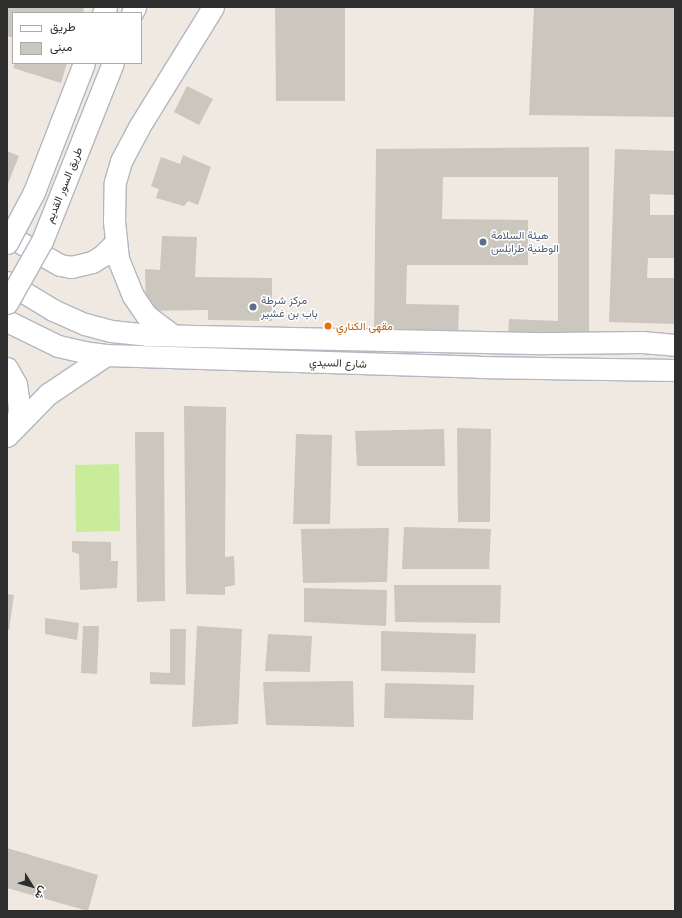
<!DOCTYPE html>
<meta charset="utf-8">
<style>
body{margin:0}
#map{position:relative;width:682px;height:918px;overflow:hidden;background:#efe9e1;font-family:Helvetica,Vazirmatn,sans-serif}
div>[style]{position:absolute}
.pitch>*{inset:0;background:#c9ec9a}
.building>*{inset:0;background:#cbc7bf}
.roads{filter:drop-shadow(1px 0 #b4b7c1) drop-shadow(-1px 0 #b4b7c1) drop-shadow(0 1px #b4b7c1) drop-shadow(0 -1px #b4b7c1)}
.secondary>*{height:21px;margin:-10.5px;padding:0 10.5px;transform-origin:10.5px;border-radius:10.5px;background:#fff}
.bridges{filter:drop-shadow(1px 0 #b4b7c1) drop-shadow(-1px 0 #b4b7c1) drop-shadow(0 1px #b4b7c1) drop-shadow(0 -1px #b4b7c1)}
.secondary-bridge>*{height:21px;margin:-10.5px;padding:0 10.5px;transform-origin:10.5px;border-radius:10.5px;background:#fff}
.dots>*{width:11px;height:11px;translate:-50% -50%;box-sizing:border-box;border:2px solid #fff;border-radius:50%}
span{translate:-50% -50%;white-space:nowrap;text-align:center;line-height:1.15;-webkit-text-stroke:3px #fff;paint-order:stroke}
.street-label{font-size:11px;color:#2e2e2e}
.service-label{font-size:11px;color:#4e5e75}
.left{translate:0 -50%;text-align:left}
.food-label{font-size:11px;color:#c56008}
.frame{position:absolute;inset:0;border:8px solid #2e2e2e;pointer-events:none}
.legend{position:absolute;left:12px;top:12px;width:130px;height:52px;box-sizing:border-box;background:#fff;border:1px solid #ababab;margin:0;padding:5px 7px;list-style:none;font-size:12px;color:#2e2e2e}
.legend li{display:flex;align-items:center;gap:8px;height:20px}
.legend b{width:20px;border:1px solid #ababab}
.north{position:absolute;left:12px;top:866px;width:40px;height:40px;-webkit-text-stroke:3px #fff;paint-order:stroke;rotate:127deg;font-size:11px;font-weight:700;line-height:16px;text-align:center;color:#2e2e2e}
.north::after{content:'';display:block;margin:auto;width:14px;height:18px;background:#2e2e2e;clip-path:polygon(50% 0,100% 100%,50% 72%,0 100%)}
</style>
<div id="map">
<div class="pitch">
<div style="clip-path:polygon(119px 464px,120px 531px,76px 532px,75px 465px)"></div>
</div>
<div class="building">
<div style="clip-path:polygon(7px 7px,84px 7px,83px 13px,13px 13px,13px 38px,7px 36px)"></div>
<div style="clip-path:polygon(275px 7px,345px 7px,345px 101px,276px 101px)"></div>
<div style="clip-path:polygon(534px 7px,675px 7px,675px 117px,529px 115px)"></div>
<div style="clip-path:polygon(15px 63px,67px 63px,61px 83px,13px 68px)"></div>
<div style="clip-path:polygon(187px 86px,213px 99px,199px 125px,174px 112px)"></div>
<div style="clip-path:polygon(589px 147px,589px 338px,508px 335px,509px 319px,558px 321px,558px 177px,443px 177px,442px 219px,528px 220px,528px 265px,407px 265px,406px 304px,459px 305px,458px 335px,374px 334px,376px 149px)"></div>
<div style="clip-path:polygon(615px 149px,675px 151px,675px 195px,650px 194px,650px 215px,675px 215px,675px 258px,648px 258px,647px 278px,675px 278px,675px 324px,609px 322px)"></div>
<div style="clip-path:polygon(7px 151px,19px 156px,7px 186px)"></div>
<div style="clip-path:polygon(183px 155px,211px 167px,198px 205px,188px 201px,184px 206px,156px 198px,159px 189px,151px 186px,161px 157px,180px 164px)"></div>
<div style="clip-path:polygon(162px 236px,197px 237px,195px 277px,272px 278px,272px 321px,208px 320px,208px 310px,146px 311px,145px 269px,160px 270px)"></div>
<div style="clip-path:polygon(184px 406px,226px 407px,225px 557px,234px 556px,235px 585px,225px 587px,225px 595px,186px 594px)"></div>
<div style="clip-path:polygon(457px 428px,491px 429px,490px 522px,458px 522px)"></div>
<div style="clip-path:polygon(444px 429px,445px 466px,357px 466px,355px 431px)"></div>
<div style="clip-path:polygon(135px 432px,164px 432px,165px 601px,137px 602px)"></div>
<div style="clip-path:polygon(296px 434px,332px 435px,330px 524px,293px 524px)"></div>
<div style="clip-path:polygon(404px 527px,491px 529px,489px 569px,402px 569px)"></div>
<div style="clip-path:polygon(389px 528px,387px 582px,303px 583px,301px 529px)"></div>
<div style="clip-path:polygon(72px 541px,111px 542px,111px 561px,118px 561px,117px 588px,80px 590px,79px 554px,72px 552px)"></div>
<div style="clip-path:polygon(394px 585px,501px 585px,500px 623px,395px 622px)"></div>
<div style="clip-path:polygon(304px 588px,387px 590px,386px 626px,304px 622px)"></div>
<div style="clip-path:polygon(7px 594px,14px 595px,9px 630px,7px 630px)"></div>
<div style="clip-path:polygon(45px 618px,79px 623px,77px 640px,45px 634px)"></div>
<div style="clip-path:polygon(83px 626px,99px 626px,97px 674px,81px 673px)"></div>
<div style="clip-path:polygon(197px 626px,242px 629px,238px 724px,192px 727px)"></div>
<div style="clip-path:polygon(170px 629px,186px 629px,185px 685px,150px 684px,150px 672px,170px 673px)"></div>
<div style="clip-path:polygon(381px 631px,476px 634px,475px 673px,381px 671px)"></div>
<div style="clip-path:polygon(268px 634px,312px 636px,310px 672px,265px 671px)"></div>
<div style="clip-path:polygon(353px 681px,354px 727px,266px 725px,263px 682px)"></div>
<div style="clip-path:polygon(385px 683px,474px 685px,473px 720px,384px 718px)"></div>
<div style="clip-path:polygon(7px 848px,98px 875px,88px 911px,7px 888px)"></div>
</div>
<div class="roads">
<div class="secondary">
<div style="left:103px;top:13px;width:7px;rotate:-63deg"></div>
<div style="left:132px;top:13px;width:7px;rotate:-63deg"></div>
<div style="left:7px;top:235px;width:61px;rotate:29.5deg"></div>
<div style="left:60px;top:265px;width:11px;rotate:10deg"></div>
<div style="left:71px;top:267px;width:22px;rotate:-13deg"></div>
<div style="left:92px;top:262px;width:12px;rotate:-31deg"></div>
<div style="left:102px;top:256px;width:20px;rotate:-45deg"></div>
<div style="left:7px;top:282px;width:54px;rotate:31.3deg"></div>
<div style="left:53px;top:310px;width:35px;rotate:24deg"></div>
<div style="left:85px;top:324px;width:27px;rotate:15deg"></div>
<div style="left:111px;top:331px;width:36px;rotate:6deg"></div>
<div style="left:147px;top:335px;width:398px;rotate:1.2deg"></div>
<div style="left:545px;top:343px;width:97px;rotate:-0.6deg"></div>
<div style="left:642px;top:342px;width:33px;rotate:5deg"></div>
<div style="left:7px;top:321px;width:57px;rotate:26.1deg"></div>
<div style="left:58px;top:346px;width:26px;rotate:13deg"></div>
<div style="left:83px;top:352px;width:23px;rotate:7deg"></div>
<div style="left:106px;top:355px;width:373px;rotate:1.8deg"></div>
<div style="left:479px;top:367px;width:196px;rotate:0.9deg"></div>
<div style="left:171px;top:334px;width:31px;rotate:-143deg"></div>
<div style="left:146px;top:315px;width:23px;rotate:-124deg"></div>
<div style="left:133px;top:296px;width:40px;rotate:-112deg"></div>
<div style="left:118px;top:259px;width:38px;rotate:-96deg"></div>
<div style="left:114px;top:221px;width:39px;rotate:-89deg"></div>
<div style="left:115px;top:182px;width:22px;rotate:-74deg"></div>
<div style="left:121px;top:161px;width:38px;rotate:-62deg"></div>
<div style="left:139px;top:127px;width:141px;rotate:-58.3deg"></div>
<div style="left:7px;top:368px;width:18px;rotate:61deg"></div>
<div style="left:16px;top:384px;width:14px;rotate:82deg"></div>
<div style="left:18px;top:398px;width:13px;rotate:86deg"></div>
<div style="left:19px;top:411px;width:16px;rotate:104deg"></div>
<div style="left:7px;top:436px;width:59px;rotate:-45.7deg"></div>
<div style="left:48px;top:394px;width:70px;rotate:-33.9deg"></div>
</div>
</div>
<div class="bridges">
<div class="secondary-bridge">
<div style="left:7px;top:243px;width:58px;rotate:-62.1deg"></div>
<div style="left:34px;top:192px;width:138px;rotate:-68.8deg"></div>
<div style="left:7px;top:303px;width:71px;rotate:-60.6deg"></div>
<div style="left:42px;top:241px;width:192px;rotate:-68.3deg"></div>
</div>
</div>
<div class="dots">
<div style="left:483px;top:242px;background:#5c6f8a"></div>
<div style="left:253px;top:307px;background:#5c6f8a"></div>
<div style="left:328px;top:326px;background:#e8710a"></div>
</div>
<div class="street-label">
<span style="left:64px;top:185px;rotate:-68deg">طريق السور القديم</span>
<span style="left:338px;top:363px;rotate:2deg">شارع السيدي</span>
</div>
<div class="service-label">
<span class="left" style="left:491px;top:242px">هيئة السلامة<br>الوطنية طرابلس</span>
<span class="left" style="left:261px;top:307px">مركز شرطة<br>باب بن غشير</span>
</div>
<div class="food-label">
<span class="left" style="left:336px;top:326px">مقهى الكناري</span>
</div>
<div class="frame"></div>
<ul class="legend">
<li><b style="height:5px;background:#fff"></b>طريق</li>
<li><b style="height:11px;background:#cbc7bf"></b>مبنى</li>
</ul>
<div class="north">ش</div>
</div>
